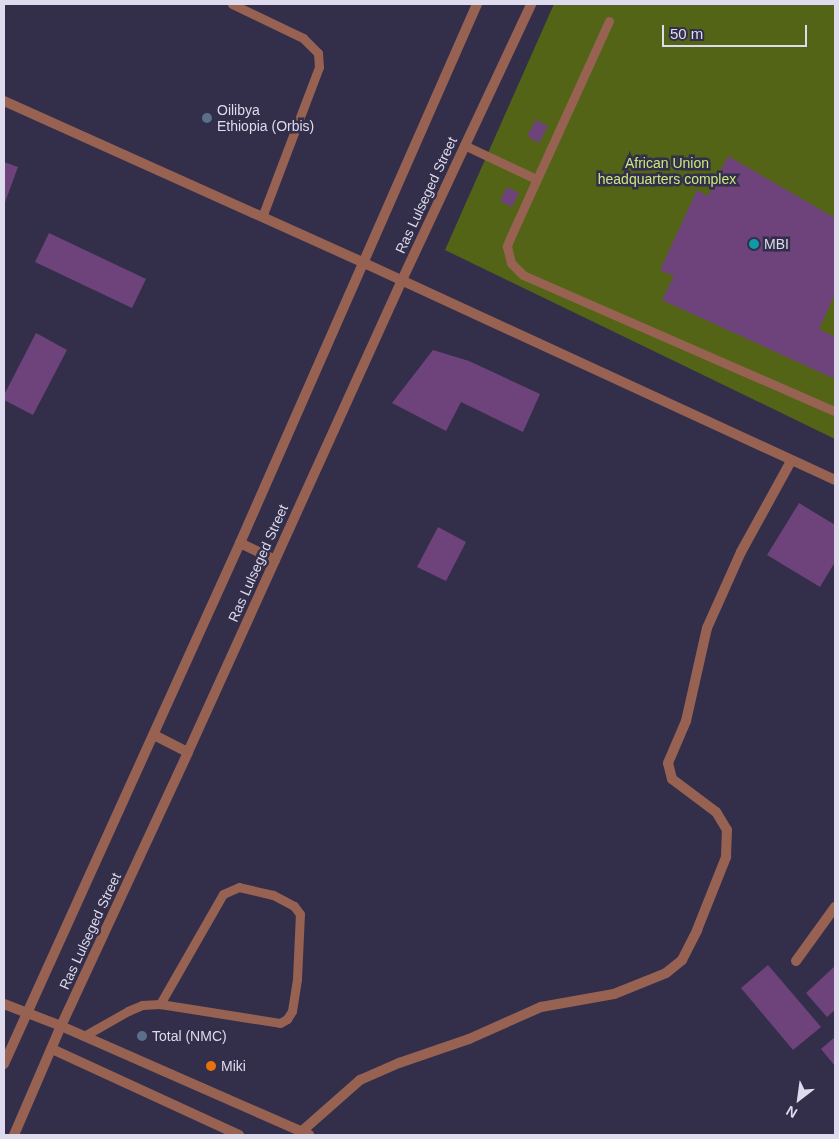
<!DOCTYPE html>
<style>
body{margin:0}
#map{position:relative;width:839px;height:1139px;overflow:hidden;background:#332f4a;font-family:Arial,sans-serif}
div>[style]{position:absolute}
.green>*{inset:0;background:#536417}
.building>*{inset:0;background:#6e427b}
.service>*{height:9px;margin:-4.5px;padding:0 4.5px;transform-origin:4.5px;border-radius:4.5px;background:#986253}
.minor>*{height:10px;margin:-5px;padding:0 5px;transform-origin:5px;border-radius:5px;background:#986253}
.tertiary>*{height:10px;margin:-5px;padding:0 5px;transform-origin:5px;border-radius:5px;background:#986253}
.dots>*{width:14px;height:14px;translate:-50% -50%;box-sizing:border-box;border:2px solid #332f4a;border-radius:50%}
span{translate:-50% -50%;white-space:nowrap;text-align:center;line-height:1.15;-webkit-text-stroke:5px #332f4a;paint-order:stroke}
.poi-label{font-size:14px;color:#dddbed}
.left{translate:0 -50%;text-align:left}
.park-label{font-size:14px;color:#cbe77e}
.street-label{font-size:14px;color:#dddbed}
.frame{position:absolute;inset:0;border:5px solid #dddbed;pointer-events:none}
.north{position:absolute;left:774px;top:1074px;width:50px;height:50px;-webkit-text-stroke:4px #332f4a;paint-order:stroke;rotate:210deg;font-size:14px;font-weight:700;line-height:20px;text-align:center;color:#dddbed}
.north::after{content:'';display:block;margin:auto;width:18px;height:22px;background:#dddbed;clip-path:polygon(50% 0,100% 100%,50% 72%,0 100%)}
.scale{position:absolute;left:662px;top:25px;width:145px;height:22px;box-sizing:border-box;border:2px solid #dddbed;border-top:0;padding-left:6px;font-size:15px;line-height:18px;white-space:nowrap;color:#dddbed;-webkit-text-stroke:4px #332f4a;paint-order:stroke}
</style>
<div id="map">
<div class="green">
<div style="clip-path:polygon(554px 4px,835px 4px,835px 439px,445px 250px)"></div>
</div>
<div class="building">
<div style="clip-path:polygon(536px 120px,548px 126px,539px 143px,527px 136px)"></div>
<div style="clip-path:polygon(728px 156px,835px 218px,835px 294px,819px 329px,835px 337px,835px 379px,662px 300px,674px 276px,660px 270px,697px 190px,708px 196px)"></div>
<div style="clip-path:polygon(4px 162px,18px 167px,4px 205px)"></div>
<div style="clip-path:polygon(507px 187px,519px 193px,512px 207px,500px 201px)"></div>
<div style="clip-path:polygon(49px 233px,146px 279px,132px 308px,35px 262px)"></div>
<div style="clip-path:polygon(36px 333px,67px 350px,33px 415px,4px 400px,4px 395px)"></div>
<div style="clip-path:polygon(433px 350px,469px 361px,540px 394px,523px 432px,461px 402px,446px 431px,392px 403px)"></div>
<div style="clip-path:polygon(799px 503px,835px 525px,835px 562px,820px 587px,767px 555px)"></div>
<div style="clip-path:polygon(438px 527px,466px 542px,446px 581px,417px 567px)"></div>
<div style="clip-path:polygon(768px 965px,821px 1027px,793px 1050px,741px 988px)"></div>
<div style="clip-path:polygon(835px 966px,835px 1010px,827px 1017px,806px 993px)"></div>
<div style="clip-path:polygon(835px 1037px,835px 1066px,821px 1049px)"></div>
</div>
<div class="service">
<div style="left:232px;top:4px;width:79px;rotate:25.6deg"></div>
<div style="left:303px;top:38px;width:21px;rotate:45deg"></div>
<div style="left:318px;top:53px;width:14px;rotate:86deg"></div>
<div style="left:319px;top:67px;width:160px;rotate:110.8deg"></div>
<div style="left:609px;top:21px;width:239px;rotate:114.5deg"></div>
<div style="left:510px;top:238px;width:9px;rotate:111deg"></div>
<div style="left:507px;top:246px;width:17px;rotate:77deg"></div>
<div style="left:511px;top:263px;width:17px;rotate:45deg"></div>
<div style="left:523px;top:275px;width:340px;rotate:23.6deg"></div>
<div style="left:464px;top:145px;width:80px;rotate:25.3deg"></div>
<div style="left:84px;top:1036px;width:51px;rotate:-29.6deg"></div>
<div style="left:128px;top:1011px;width:15px;rotate:-23deg"></div>
<div style="left:142px;top:1005px;width:18px;rotate:-3deg"></div>
<div style="left:160px;top:1004px;width:121px;rotate:9deg"></div>
<div style="left:280px;top:1023px;width:8px;rotate:-30deg"></div>
<div style="left:287px;top:1019px;width:9px;rotate:-58deg"></div>
<div style="left:292px;top:1011px;width:32px;rotate:-81deg"></div>
<div style="left:297px;top:979px;width:65px;rotate:-87.4deg"></div>
<div style="left:300px;top:914px;width:10px;rotate:-127deg"></div>
<div style="left:294px;top:906px;width:24px;rotate:-152deg"></div>
<div style="left:273px;top:895px;width:35px;rotate:-167deg"></div>
<div style="left:239px;top:887px;width:17px;rotate:156deg"></div>
<div style="left:223px;top:894px;width:127px;rotate:119.8deg"></div>
</div>
<div class="minor">
<div style="left:796px;top:961px;width:67px;rotate:-54.2deg"></div>
<div style="left:301px;top:1132px;width:79px;rotate:-41.4deg"></div>
<div style="left:360px;top:1080px;width:43px;rotate:-23.6deg"></div>
<div style="left:399px;top:1063px;width:74px;rotate:-18.9deg"></div>
<div style="left:469px;top:1039px;width:79px;rotate:-24deg"></div>
<div style="left:541px;top:1007px;width:74px;rotate:-10.1deg"></div>
<div style="left:614px;top:994px;width:56px;rotate:-22deg"></div>
<div style="left:666px;top:973px;width:21px;rotate:-39deg"></div>
<div style="left:682px;top:960px;width:34px;rotate:-63deg"></div>
<div style="left:697px;top:930px;width:79px;rotate:-68.3deg"></div>
<div style="left:726px;top:857px;width:27px;rotate:-88deg"></div>
<div style="left:727px;top:830px;width:21px;rotate:-121deg"></div>
<div style="left:716px;top:812px;width:55px;rotate:-143.1deg"></div>
<div style="left:672px;top:779px;width:16px;rotate:-104deg"></div>
<div style="left:668px;top:763px;width:46px;rotate:-66.8deg"></div>
<div style="left:686px;top:721px;width:95px;rotate:-77.3deg"></div>
<div style="left:707px;top:628px;width:83px;rotate:-65.9deg"></div>
<div style="left:741px;top:552px;width:104px;rotate:-61.2deg"></div>
</div>
<div class="tertiary">
<div style="left:4px;top:101px;width:393px;rotate:24.2deg"></div>
<div style="left:362px;top:262px;width:521px;rotate:24.74deg"></div>
<div style="left:240px;top:543px;width:39px;rotate:26deg"></div>
<div style="left:154px;top:735px;width:38px;rotate:27deg"></div>
<div style="left:4px;top:1004px;width:61px;rotate:21.1deg"></div>
<div style="left:61px;top:1026px;width:271px;rotate:23.7deg"></div>
<div style="left:52px;top:1049px;width:206px;rotate:24.7deg"></div>
<div style="left:4px;top:1064px;width:572px;rotate:-65.63deg"></div>
<div style="left:240px;top:543px;width:589px;rotate:-66.26deg"></div>
<div style="left:14px;top:1135px;width:119px;rotate:-66.7deg"></div>
<div style="left:61px;top:1026px;width:302px;rotate:-65.1deg"></div>
<div style="left:188px;top:752px;width:518px;rotate:-65.61deg"></div>
<div style="left:402px;top:280px;width:305px;rotate:-64.9deg"></div>
</div>
<div class="dots">
<div style="left:207px;top:118px;background:#5c6f8a"></div>
<div style="left:754px;top:244px;background:#0f9aa8"></div>
<div style="left:142px;top:1036px;background:#5c6f8a"></div>
<div style="left:211px;top:1066px;background:#e8710a"></div>
</div>
<div class="poi-label">
<span class="left" style="left:217px;top:118px">Oilibya<br>Ethiopia (Orbis)</span>
<span class="left" style="left:764px;top:244px">MBI</span>
<span class="left" style="left:152px;top:1036px">Total (NMC)</span>
<span class="left" style="left:221px;top:1066px">Miki</span>
</div>
<div class="park-label">
<span style="left:667px;top:171px">African Union<br>headquarters complex</span>
</div>
<div class="street-label">
<span style="left:426px;top:195px;rotate:-65deg">Ras Lulseged Street</span>
<span style="left:258px;top:563px;rotate:-66deg">Ras Lulseged Street</span>
<span style="left:90px;top:931px;rotate:-65deg">Ras Lulseged Street</span>
</div>
<div class="frame"></div>
<div class="north">N</div>
<div class="scale">50 m</div>
</div>
